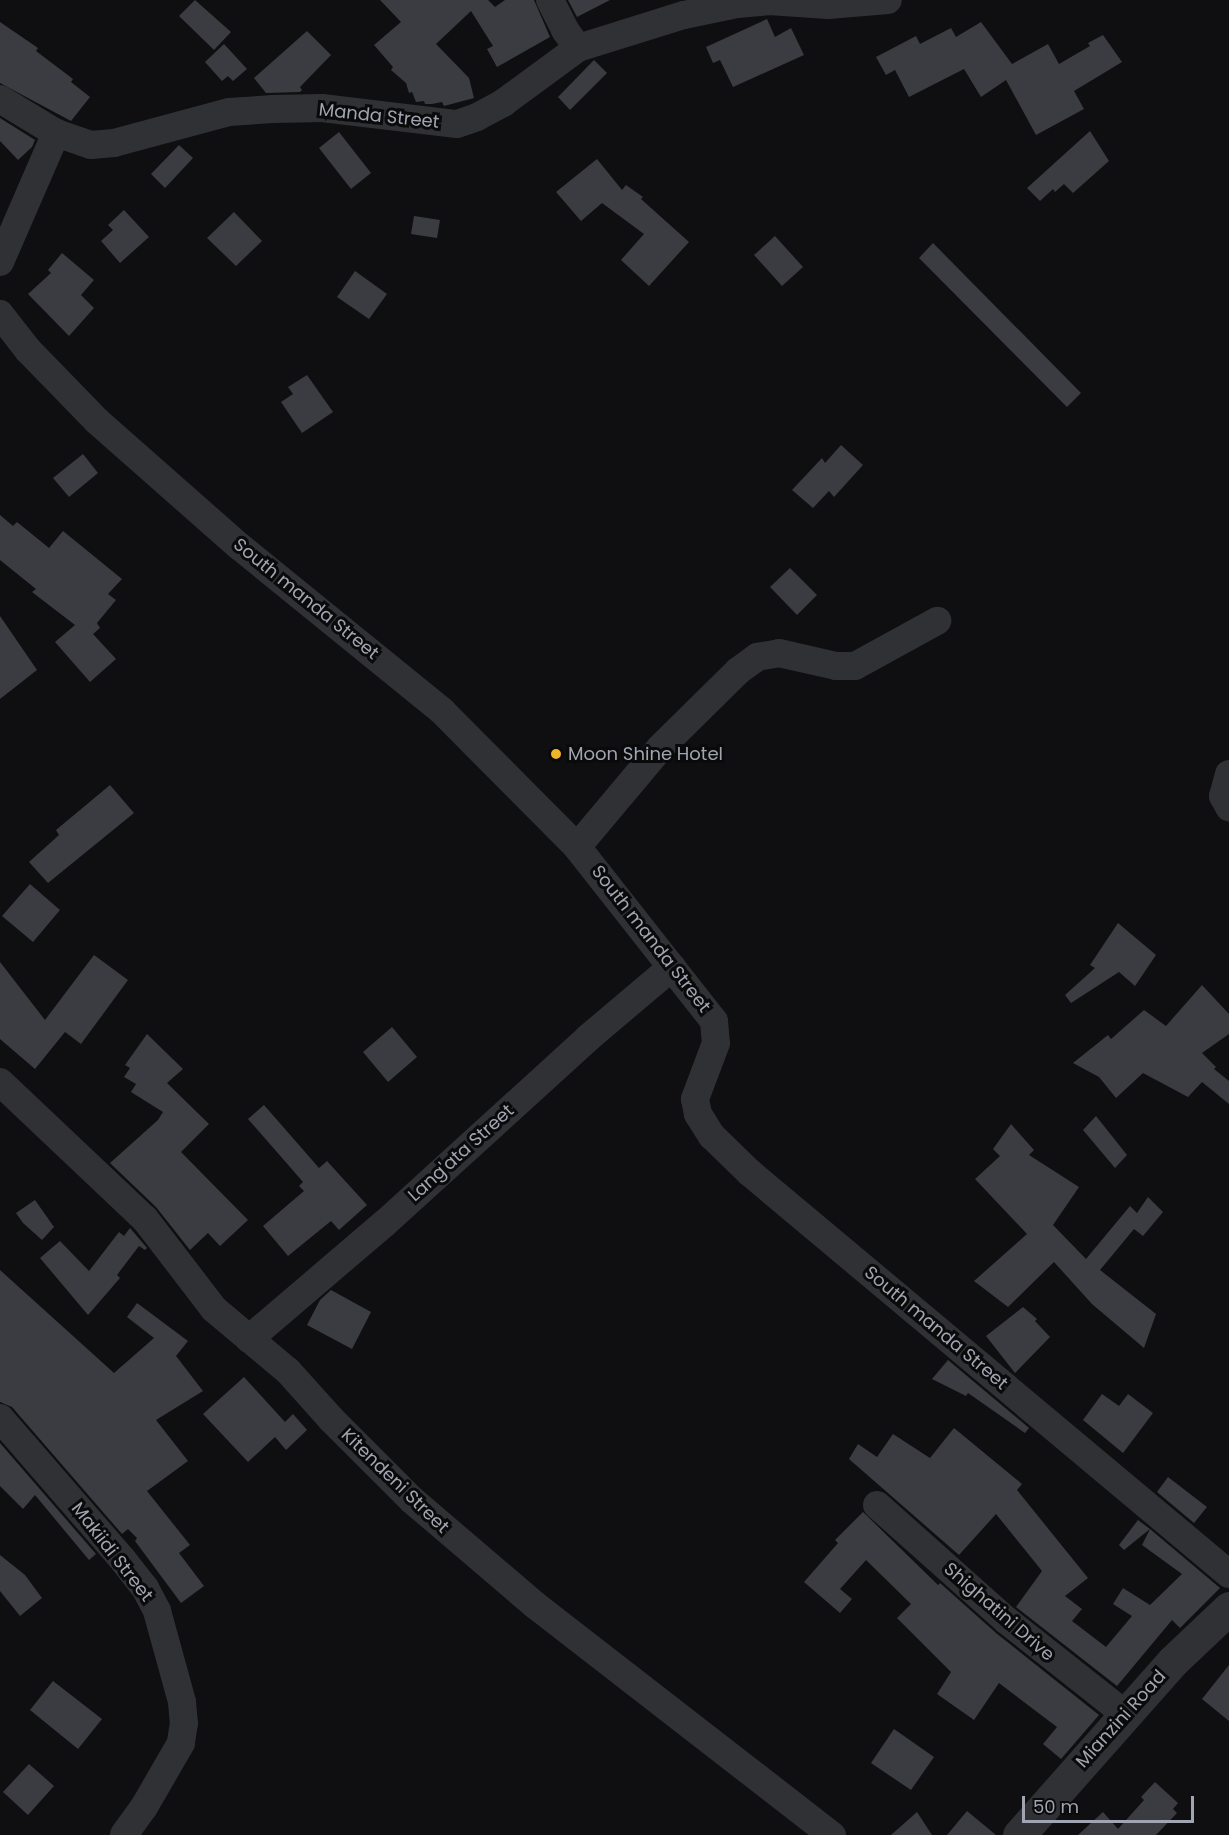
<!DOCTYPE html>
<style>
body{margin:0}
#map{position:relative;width:1229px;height:1835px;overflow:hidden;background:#0f0f11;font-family:Poppins,sans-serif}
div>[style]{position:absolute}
.building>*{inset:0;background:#3b3c41}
.minor>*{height:28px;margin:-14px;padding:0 14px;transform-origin:14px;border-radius:14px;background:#303135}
.tertiary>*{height:33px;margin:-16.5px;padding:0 16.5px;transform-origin:16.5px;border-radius:16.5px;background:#303135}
.dots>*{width:16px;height:16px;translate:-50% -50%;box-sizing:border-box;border:3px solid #0a0a0b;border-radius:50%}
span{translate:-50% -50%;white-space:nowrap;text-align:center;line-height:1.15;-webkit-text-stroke:6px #0a0a0b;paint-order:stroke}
.street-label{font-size:18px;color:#a0a5b1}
.poi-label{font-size:18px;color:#a0a5b1}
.left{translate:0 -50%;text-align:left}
.scale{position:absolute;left:1022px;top:1796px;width:172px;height:27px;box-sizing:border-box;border:3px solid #a0a5b1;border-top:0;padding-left:8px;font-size:18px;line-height:21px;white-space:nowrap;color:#a0a5b1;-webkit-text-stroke:4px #0a0a0b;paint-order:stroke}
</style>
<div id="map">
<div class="building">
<div style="clip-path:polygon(195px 0,231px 32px,214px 50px,179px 16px)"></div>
<div style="clip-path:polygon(380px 0,488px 0,495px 7px,505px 0,534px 0,550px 37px,497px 67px,487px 49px,493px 46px,471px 11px,436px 44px,469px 78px,474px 98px,444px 106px,442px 102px,432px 104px,425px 104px,424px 101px,416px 102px,412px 92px,409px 93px,406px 83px,391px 70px,393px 67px,374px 45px,401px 22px)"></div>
<div style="clip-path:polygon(568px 0,610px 0,577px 17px)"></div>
<div style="clip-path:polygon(767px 19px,775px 37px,791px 28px,804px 55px,733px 87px,720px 60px,713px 63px,706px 47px)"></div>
<div style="clip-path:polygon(0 22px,38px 48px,36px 51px,73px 79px,71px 82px,90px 97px,71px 121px,0 83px)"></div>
<div style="clip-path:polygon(981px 22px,1012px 64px,1048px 44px,1059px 64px,1090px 46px,1088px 43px,1103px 35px,1122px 62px,1074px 91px,1084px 109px,1036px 135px,1006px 80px,981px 97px,964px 69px,909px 97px,895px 70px,886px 75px,876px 57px,916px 36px,920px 44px,951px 28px,956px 37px)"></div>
<div style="clip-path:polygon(307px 31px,331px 55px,300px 87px,302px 90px,300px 92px,266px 93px,254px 78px)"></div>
<div style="clip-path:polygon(224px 44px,247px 69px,233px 81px,228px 76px,222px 81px,205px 62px)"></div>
<div style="clip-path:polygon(594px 60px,607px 73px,570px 110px,558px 97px)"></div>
<div style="clip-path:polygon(0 118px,35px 140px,32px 147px,18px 160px,0 141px)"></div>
<div style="clip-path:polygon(1090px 131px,1109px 161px,1073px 193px,1064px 184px,1055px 192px,1053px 189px,1040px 201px,1027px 188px)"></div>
<div style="clip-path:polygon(339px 132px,371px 173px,351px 189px,319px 148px)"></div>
<div style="clip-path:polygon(179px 145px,193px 158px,165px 188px,151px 174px)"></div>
<div style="clip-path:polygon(597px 159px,622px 190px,626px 185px,643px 197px,641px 199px,689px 242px,649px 286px,621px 260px,644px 234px,602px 203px,581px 221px,556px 192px)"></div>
<div style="clip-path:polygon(124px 210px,149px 237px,120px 263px,101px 241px,113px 230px,108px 225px)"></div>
<div style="clip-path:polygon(234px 212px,262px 241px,236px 266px,207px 238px)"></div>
<div style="clip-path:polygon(414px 216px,440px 220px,437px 238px,411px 234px)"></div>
<div style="clip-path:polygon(775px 236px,803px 267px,782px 286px,754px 255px)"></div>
<div style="clip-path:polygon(933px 243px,1081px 393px,1067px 407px,919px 258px)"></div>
<div style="clip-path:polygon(62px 253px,94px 280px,81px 295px,94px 308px,69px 336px,28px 294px,51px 273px,48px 270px)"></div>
<div style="clip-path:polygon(355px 271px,387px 294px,369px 319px,337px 297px)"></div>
<div style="clip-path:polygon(307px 375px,333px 412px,302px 433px,281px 402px,293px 394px,288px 387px)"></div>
<div style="clip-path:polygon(841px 445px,863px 465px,834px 497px,829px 491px,813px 508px,792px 490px,822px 458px,825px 463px)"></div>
<div style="clip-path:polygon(83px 454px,98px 473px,69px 497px,53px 478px)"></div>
<div style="clip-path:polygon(0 515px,13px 526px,17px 522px,49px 548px,63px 531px,122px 579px,108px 594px,116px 600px,97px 623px,100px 628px,93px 634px,116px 659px,90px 682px,55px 642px,75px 625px,32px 592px,36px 589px,0 560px)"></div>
<div style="clip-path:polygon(790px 568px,817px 595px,797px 615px,770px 587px)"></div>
<div style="clip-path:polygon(0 616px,37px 670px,0 699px)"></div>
<div style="clip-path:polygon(110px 785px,134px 813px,48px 883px,29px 862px,59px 835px,56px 830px)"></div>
<div style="clip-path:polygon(30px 884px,60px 910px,33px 942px,2px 916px)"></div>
<div style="clip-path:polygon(1118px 923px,1156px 955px,1135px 986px,1119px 972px,1071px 1003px,1065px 995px,1095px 968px,1090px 965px)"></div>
<div style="clip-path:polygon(94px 955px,128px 980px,81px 1044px,65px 1032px,35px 1069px,0 1039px,0 962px,45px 1020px)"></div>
<div style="clip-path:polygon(1202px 985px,1229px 1014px,1229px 1034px,1202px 1053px,1216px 1067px,1214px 1069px,1229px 1081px,1229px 1104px,1202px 1082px,1188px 1097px,1143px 1073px,1116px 1098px,1099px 1077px,1073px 1063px,1108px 1035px,1111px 1039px,1144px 1010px,1166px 1026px)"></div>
<div style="clip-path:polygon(392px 1027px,417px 1057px,388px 1082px,363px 1052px)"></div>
<div style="clip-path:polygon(147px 1034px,183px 1069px,167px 1083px,209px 1124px,181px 1152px,248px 1220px,220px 1246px,208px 1233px,190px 1250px,156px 1207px,110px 1163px,158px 1120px,163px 1112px,131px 1092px,136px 1084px,124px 1077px,130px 1068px,125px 1065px)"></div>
<div style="clip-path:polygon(264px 1105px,319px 1168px,327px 1161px,367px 1205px,339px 1230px,331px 1221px,288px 1256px,263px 1226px,304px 1191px,299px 1186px,303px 1182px,248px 1119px)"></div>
<div style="clip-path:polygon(1096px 1116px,1127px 1155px,1115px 1168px,1083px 1130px)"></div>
<div style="clip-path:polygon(1011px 1124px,1034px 1150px,1029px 1155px,1079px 1187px,1053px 1225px,1086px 1259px,1130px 1206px,1137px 1213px,1148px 1197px,1163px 1212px,1143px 1236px,1134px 1229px,1100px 1270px,1156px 1314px,1144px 1348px,1092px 1304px,1054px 1262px,1008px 1307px,974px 1281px,1027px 1234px,975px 1179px,1000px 1156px,993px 1149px)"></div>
<div style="clip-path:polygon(35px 1200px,54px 1227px,42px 1240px,23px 1223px,16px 1213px)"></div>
<div style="clip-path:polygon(130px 1228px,147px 1248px,145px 1250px,139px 1246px,117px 1275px,120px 1278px,88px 1315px,40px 1258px,60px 1241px,89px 1271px,119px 1232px,124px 1236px)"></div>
<div style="clip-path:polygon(0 1270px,114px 1373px,154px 1338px,127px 1317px,137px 1303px,188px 1341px,176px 1356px,203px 1391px,156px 1420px,188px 1461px,147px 1491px,190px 1545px,179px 1553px,204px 1586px,181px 1603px,135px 1541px,137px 1538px,128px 1529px,122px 1534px,12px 1407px,0 1402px)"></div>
<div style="clip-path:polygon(331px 1290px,371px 1312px,352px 1349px,307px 1325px,320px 1300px)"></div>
<div style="clip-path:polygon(1023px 1307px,1037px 1319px,1035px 1321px,1050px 1337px,1015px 1373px,986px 1336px)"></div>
<div style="clip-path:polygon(948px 1360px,1029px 1428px,1025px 1433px,968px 1393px,966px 1396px,932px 1379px)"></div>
<div style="clip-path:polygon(244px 1377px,285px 1422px,293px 1414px,307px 1430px,286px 1450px,275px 1437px,248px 1462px,203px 1414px)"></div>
<div style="clip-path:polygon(1102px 1394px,1119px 1406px,1128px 1394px,1153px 1413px,1123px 1453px,1083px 1420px)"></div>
<div style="clip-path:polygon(954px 1428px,1022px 1484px,1017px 1490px,1088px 1578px,1065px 1596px,1082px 1609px,1072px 1621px,1106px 1647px,1132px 1616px,1113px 1604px,1123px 1588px,1150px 1605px,1182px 1574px,1142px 1545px,1150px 1529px,1220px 1588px,1180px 1628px,1172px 1620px,1117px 1686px,1016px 1607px,1042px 1571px,996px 1514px,959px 1555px,849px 1459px,858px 1444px,877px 1457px,893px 1434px,930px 1458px)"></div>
<div style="clip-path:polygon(0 1443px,96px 1554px,89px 1560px,35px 1495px,23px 1509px,0 1486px)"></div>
<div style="clip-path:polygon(1168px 1477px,1207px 1507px,1194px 1523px,1157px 1492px)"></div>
<div style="clip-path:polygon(863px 1512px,938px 1585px,940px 1583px,996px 1633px,1099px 1715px,1061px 1759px,1043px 1744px,1057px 1727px,999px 1683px,974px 1720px,937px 1694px,951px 1672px,897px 1618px,911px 1604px,866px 1560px,840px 1589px,852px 1599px,840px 1613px,804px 1582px,838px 1543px,835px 1540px)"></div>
<div style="clip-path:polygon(1138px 1520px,1150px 1529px,1124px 1550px,1119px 1545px)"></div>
<div style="clip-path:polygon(0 1555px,25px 1575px,42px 1598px,20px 1616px,0 1591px)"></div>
<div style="clip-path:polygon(1229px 1665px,1229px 1721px,1202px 1699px)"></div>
<div style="clip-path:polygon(53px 1681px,102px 1719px,78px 1749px,30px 1710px)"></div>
<div style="clip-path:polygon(894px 1729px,934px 1757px,911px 1790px,871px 1763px)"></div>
<div style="clip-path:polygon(29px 1764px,54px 1786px,28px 1815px,3px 1792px)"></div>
<div style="clip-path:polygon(1155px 1782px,1178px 1803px,1173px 1809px,1177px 1813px,1156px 1835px,1078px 1835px,1103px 1812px,1118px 1829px,1144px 1800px,1141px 1797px)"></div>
<div style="clip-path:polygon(967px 1811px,996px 1835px,947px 1835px)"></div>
<div style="clip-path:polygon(917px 1812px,932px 1835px,891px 1835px)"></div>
</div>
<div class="minor">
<div style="left:550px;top:0;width:34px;rotate:63deg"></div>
<div style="left:565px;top:30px;width:22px;rotate:54deg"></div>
<div style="left:0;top:99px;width:66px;rotate:31.3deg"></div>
<div style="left:56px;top:133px;width:37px;rotate:19deg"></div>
<div style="left:91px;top:145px;width:23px;rotate:-5deg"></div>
<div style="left:114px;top:143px;width:119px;rotate:-15.1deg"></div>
<div style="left:229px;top:112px;width:44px;rotate:-3.9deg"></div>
<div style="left:273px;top:109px;width:49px;rotate:-1.2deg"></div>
<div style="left:322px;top:108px;width:136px;rotate:6.8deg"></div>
<div style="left:457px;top:124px;width:21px;rotate:-19deg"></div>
<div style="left:477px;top:117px;width:30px;rotate:-28deg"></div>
<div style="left:503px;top:103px;width:93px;rotate:-36.3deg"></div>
<div style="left:578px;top:48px;width:111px;rotate:-17.3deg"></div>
<div style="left:684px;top:15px;width:54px;rotate:-11.7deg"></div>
<div style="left:737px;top:4px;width:32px;rotate:-5deg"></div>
<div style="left:769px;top:1px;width:59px;rotate:3.9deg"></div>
<div style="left:828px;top:5px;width:60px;rotate:-4.8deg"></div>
<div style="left:0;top:262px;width:141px;rotate:-66.5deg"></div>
<div style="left:0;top:314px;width:46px;rotate:52.1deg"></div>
<div style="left:28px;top:350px;width:99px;rotate:45.8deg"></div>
<div style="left:97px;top:421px;width:189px;rotate:41.4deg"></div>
<div style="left:239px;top:546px;width:262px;rotate:39.1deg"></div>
<div style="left:442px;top:711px;width:192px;rotate:45.2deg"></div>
<div style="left:577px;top:847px;width:221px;rotate:51.8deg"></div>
<div style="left:714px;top:1021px;width:22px;rotate:85deg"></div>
<div style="left:716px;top:1043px;width:60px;rotate:110.6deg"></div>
<div style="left:695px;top:1099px;width:15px;rotate:79deg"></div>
<div style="left:698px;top:1114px;width:26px;rotate:58deg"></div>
<div style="left:712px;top:1136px;width:52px;rotate:44.2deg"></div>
<div style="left:749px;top:1172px;width:626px;rotate:39.95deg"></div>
<div style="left:1229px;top:774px;width:23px;rotate:105deg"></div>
<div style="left:1223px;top:796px;width:13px;rotate:61deg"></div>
<div style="left:577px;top:847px;width:129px;rotate:-50deg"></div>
<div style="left:660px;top:748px;width:110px;rotate:-44.6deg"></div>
<div style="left:738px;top:671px;width:24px;rotate:-36deg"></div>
<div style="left:757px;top:657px;width:22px;rotate:-10deg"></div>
<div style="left:779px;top:653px;width:58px;rotate:12.8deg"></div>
<div style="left:836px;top:666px;width:19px"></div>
<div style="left:855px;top:666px;width:94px;rotate:-28.8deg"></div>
<div style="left:0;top:1082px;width:199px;rotate:43.4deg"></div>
<div style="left:145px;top:1219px;width:113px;rotate:52.5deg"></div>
<div style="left:214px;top:1309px;width:97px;rotate:40deg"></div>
<div style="left:288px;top:1371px;width:64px;rotate:48.1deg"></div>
<div style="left:331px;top:1419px;width:115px;rotate:45deg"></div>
<div style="left:412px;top:1500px;width:162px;rotate:40.5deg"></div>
<div style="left:535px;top:1605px;width:376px;rotate:37.8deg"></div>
<div style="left:249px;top:1339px;width:179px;rotate:-40.5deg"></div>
<div style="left:385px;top:1223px;width:275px;rotate:-42.3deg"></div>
<div style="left:588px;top:1038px;width:110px;rotate:-40.2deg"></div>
<div style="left:0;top:1418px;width:188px;rotate:49.1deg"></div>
<div style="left:123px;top:1560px;width:36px;rotate:52deg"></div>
<div style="left:145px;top:1588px;width:26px;rotate:62deg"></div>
<div style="left:157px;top:1611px;width:94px;rotate:74.6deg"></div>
<div style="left:182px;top:1702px;width:21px;rotate:85deg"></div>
<div style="left:184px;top:1723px;width:20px;rotate:99deg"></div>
<div style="left:181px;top:1743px;width:74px;rotate:120deg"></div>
<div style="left:144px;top:1807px;width:34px;rotate:126deg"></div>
<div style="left:877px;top:1505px;width:173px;rotate:41.7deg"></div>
<div style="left:1006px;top:1620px;width:152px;rotate:38.3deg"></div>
</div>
<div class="tertiary">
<div style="left:1019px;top:1835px;width:232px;rotate:-48.5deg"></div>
<div style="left:1173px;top:1661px;width:77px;rotate:-43.4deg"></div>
</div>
<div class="dots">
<div style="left:556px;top:754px;background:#eeb42a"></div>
</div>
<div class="street-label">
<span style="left:379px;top:116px;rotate:6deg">Manda Street</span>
<span style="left:306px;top:599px;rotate:39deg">South manda Street</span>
<span style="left:651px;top:939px;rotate:52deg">South manda Street</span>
<span style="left:461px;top:1153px;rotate:-42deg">Lang'ata Street</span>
<span style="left:936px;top:1328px;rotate:40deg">South manda Street</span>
<span style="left:395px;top:1481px;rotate:44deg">Kitendeni Street</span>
<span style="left:112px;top:1552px;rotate:52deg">Makiidi Street</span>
<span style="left:999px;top:1612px;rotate:41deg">Shighatini Drive</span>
<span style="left:1121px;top:1719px;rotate:-48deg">Mianzini Road</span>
</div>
<div class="poi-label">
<span class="left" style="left:568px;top:754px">Moon Shine Hotel</span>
</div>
<div class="scale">50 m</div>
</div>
